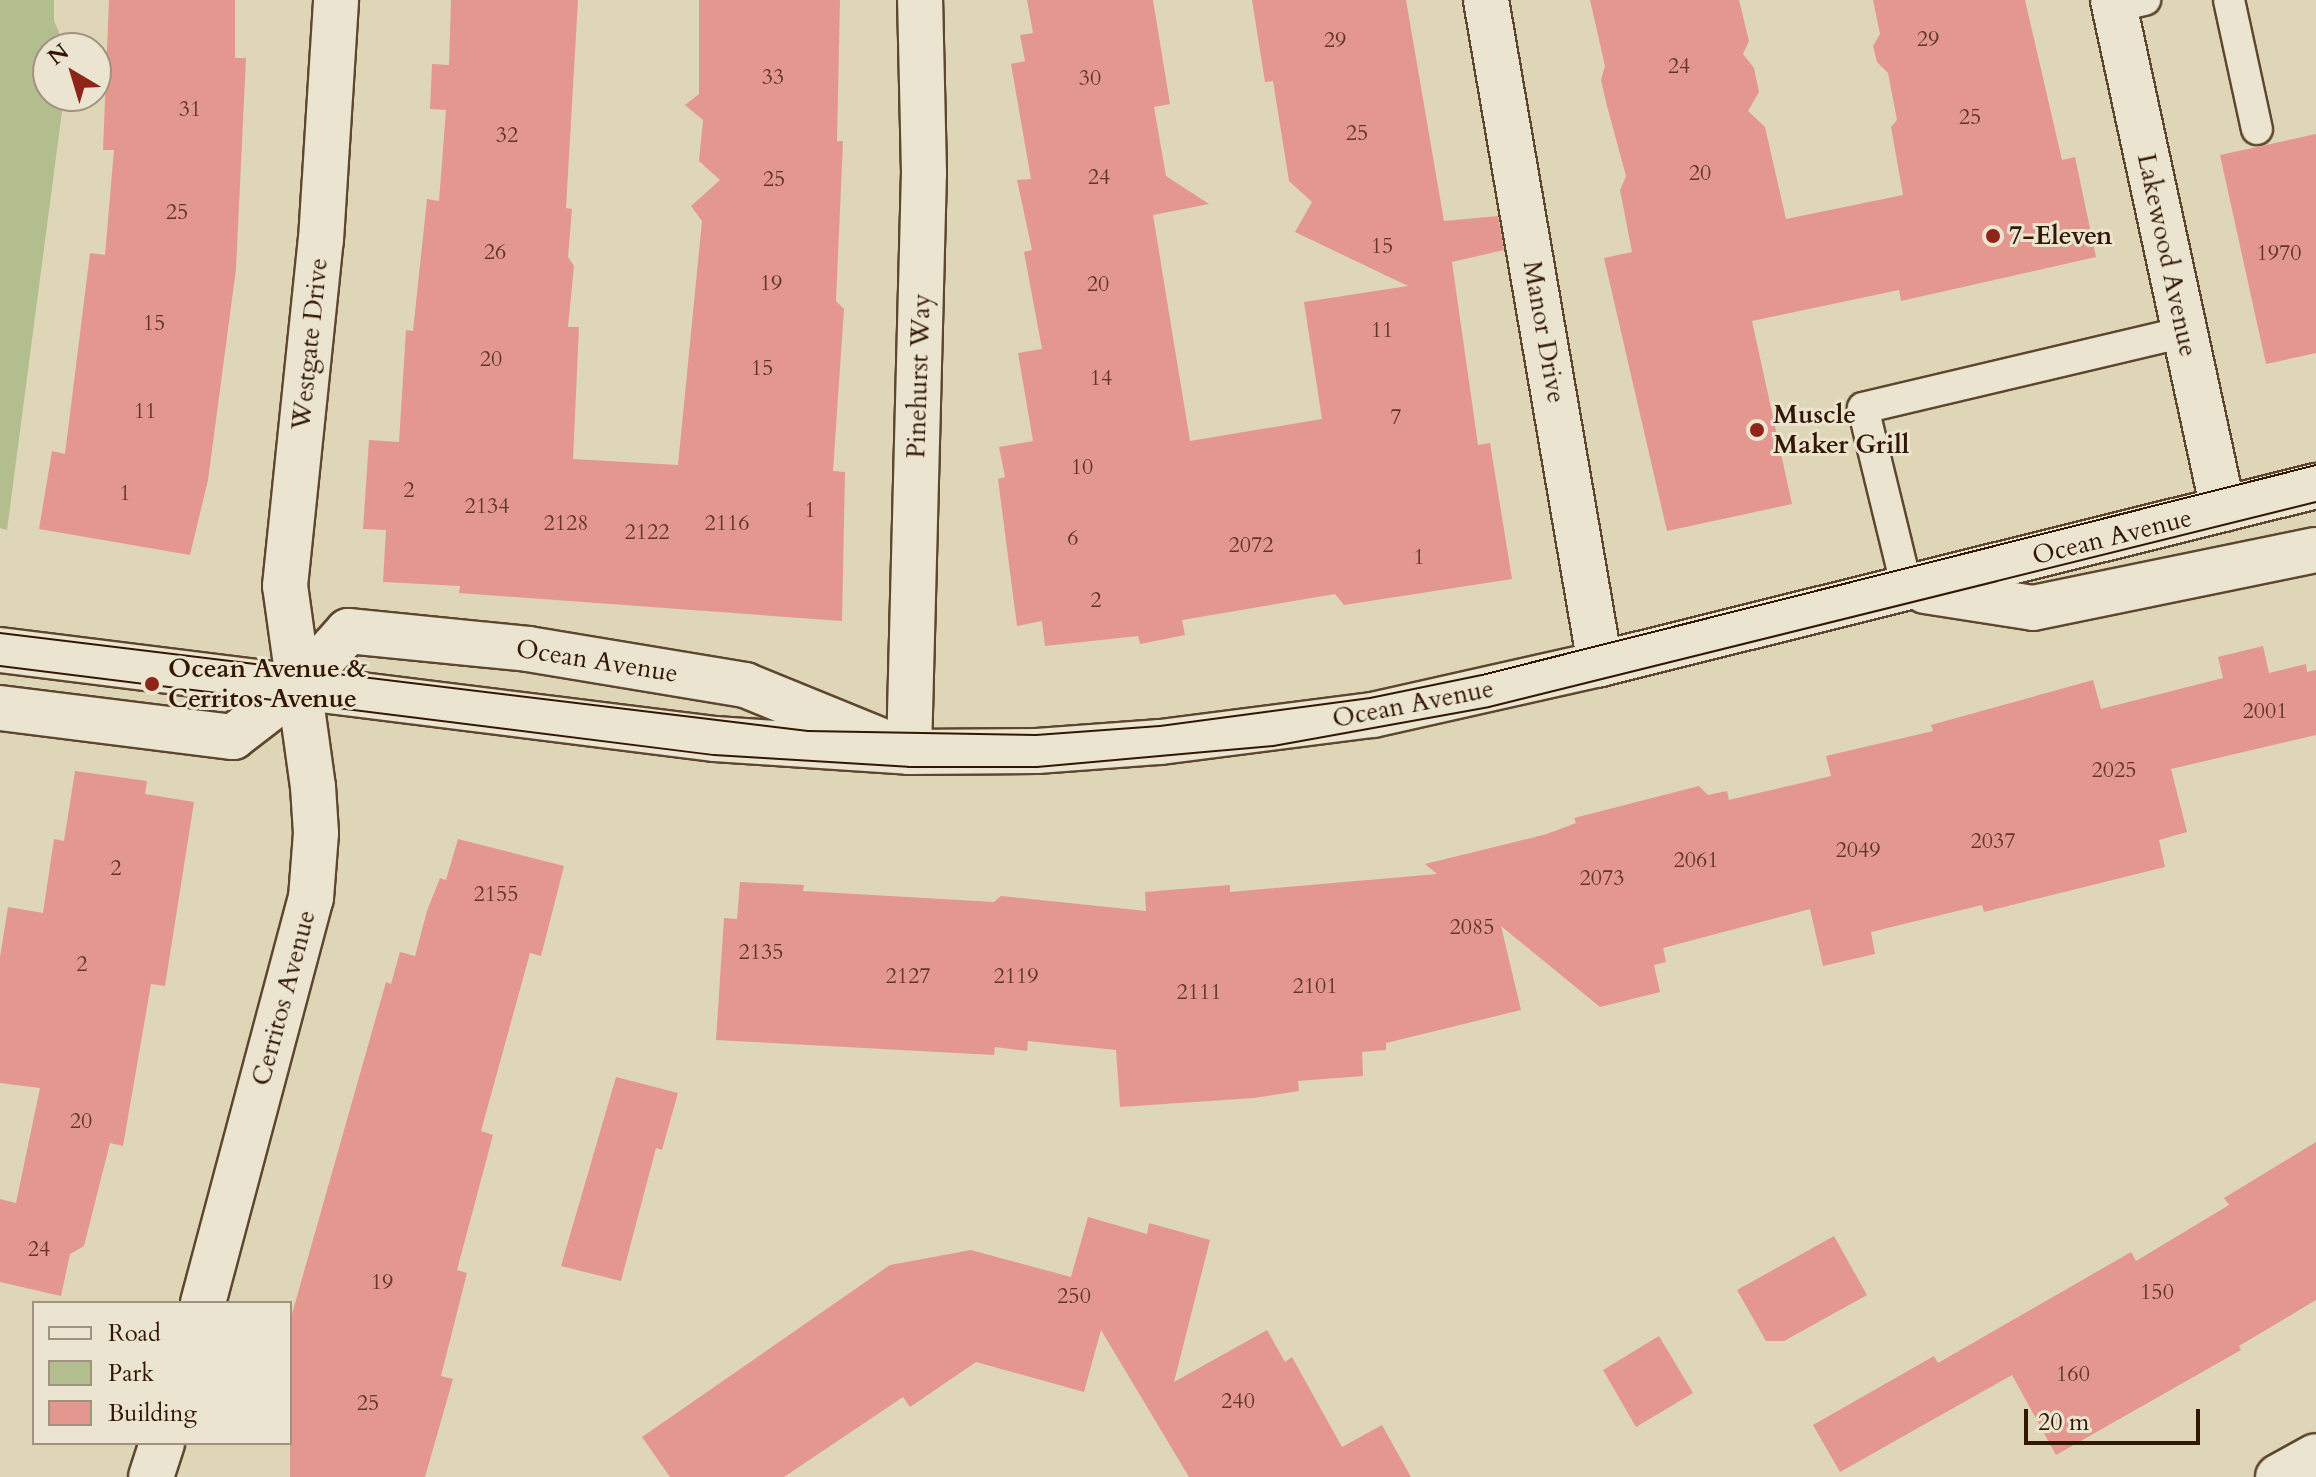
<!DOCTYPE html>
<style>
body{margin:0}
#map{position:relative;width:2316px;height:1477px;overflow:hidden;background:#ded6b7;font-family:Cardo,serif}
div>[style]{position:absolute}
.green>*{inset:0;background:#b2be8e}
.building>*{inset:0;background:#e4978e}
.roads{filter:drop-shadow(2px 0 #5e472e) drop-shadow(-2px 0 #5e472e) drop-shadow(0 2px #5e472e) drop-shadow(0 -2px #5e472e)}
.service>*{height:30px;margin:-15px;padding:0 15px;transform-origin:15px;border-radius:15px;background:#eae4d0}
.minor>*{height:44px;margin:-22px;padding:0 22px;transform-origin:22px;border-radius:22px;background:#eae4d0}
.secondary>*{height:44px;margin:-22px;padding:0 22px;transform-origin:22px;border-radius:22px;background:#eae4d0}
.tram>*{height:2px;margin:-1px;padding:0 1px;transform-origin:1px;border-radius:1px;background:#341700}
.dots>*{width:22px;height:22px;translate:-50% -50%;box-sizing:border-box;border:4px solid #eae4d0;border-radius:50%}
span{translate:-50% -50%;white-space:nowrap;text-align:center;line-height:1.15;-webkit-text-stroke:6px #eae4d0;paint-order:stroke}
.number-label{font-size:22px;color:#603724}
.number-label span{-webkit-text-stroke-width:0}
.poi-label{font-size:26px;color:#341700;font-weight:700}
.left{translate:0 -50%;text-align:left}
.street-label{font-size:26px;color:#341700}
.legend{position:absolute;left:32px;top:1301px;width:260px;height:144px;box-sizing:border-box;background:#eae4d0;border:2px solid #a1927d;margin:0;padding:10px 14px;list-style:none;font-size:24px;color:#341700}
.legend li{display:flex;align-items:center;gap:16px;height:40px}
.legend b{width:40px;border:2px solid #a1927d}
.north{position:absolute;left:32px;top:32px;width:80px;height:80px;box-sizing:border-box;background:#eae4d0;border:2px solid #a1927d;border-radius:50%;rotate:322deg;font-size:22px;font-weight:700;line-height:32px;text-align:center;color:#341700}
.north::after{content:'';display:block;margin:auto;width:28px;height:36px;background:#8f2418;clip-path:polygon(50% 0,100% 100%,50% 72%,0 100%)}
.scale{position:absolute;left:2024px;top:1409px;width:176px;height:36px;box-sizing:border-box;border:4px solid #341700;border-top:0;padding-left:10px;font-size:24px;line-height:28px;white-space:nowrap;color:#341700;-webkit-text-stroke:6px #eae4d0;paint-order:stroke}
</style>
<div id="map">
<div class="green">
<div style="clip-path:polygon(0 0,54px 0,54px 21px,66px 48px,48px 48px,48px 96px,64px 96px,7px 530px,0 528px)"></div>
</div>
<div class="building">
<div style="clip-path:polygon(109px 0,235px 0,235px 58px,246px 58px,236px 269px,208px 480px,190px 555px,39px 529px,52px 451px,65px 454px,90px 253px,105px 255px,114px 150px,103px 150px)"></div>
<div style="clip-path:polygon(451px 0,578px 0,566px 208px,572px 209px,568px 257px,574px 266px,568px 327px,579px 327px,573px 459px,678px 465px,702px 221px,691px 206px,720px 180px,699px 161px,703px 120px,685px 105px,699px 94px,699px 0,840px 0,837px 141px,843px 141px,836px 301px,844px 309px,833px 471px,845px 472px,842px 621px,459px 593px,460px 586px,383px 582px,386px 530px,363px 529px,369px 440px,399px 442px,406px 330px,413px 331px,427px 199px,439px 201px,446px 110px,430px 109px,432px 64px,449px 65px)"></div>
<div style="clip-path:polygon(1027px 0,1153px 0,1170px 104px,1154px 107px,1166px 176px,1209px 204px,1153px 215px,1190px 441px,1322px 419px,1304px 302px,1408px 286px,1295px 232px,1312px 202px,1289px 181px,1273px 81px,1265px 82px,1252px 0,1406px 0,1444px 221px,1498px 216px,1504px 250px,1452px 262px,1478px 445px,1490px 443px,1512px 579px,1344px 605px,1335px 594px,1182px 620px,1185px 635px,1140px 644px,1138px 636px,1045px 646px,1042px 621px,1017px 626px,998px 479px,1005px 477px,999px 447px,1033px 441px,1018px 353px,1042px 349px,1024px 252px,1032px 250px,1017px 180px,1031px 179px,1011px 64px,1025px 61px,1020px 35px,1033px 33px)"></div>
<div style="clip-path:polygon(1590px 0,1739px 0,1749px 41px,1743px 54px,1754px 68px,1759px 92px,1748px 111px,1765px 127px,1786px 219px,1903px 195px,1891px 127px,1897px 120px,1888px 73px,1877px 62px,1873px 46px,1880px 34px,1873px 0,2025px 0,2062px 160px,2075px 157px,2096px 257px,1901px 301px,1899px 290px,1752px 321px,1792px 504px,1667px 531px,1604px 258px,1632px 252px,1620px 190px,1626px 176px,1607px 106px,1601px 80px,1605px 66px)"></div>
<div style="clip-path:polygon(2316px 134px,2316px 353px,2266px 364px,2220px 155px)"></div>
<div style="clip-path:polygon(2263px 646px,2269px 673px,2306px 664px,2307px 672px,2316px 670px,2316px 735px,2171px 769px,2187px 832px,2159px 840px,2165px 867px,1984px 912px,1982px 905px,1871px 932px,1875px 954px,1823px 966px,1810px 909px,1663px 948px,1666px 962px,1654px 965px,1660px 992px,1600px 1007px,1501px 926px,1521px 1010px,1386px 1043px,1386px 1050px,1362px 1052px,1363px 1076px,1298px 1081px,1299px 1091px,1254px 1098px,1120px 1107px,1116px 1050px,1028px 1041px,1027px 1051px,995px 1047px,994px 1055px,716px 1040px,724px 918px,737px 919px,740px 882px,804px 885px,803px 891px,994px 902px,1001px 896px,1146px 911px,1145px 892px,1230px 885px,1230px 892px,1437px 874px,1425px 864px,1547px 834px,1576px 823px,1574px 818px,1699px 786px,1708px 795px,1727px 791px,1729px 800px,1831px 776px,1826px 756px,1933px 731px,1931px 725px,2093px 680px,2101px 709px,2223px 678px,2218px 657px)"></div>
<div style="clip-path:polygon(75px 771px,147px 781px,145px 794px,194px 802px,165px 986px,151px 984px,123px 1146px,110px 1143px,84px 1246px,70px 1254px,61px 1296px,0 1282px,0 1199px,16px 1203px,40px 1088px,0 1083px,0 957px,8px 907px,43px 913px,54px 839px,64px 841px)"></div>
<div style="clip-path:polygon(458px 839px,564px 866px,541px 956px,530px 953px,481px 1131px,493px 1135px,457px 1270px,467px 1273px,441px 1376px,453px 1379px,425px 1477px,290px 1477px,290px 1321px,386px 982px,391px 984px,400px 952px,415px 956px,427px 911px,440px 878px,446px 880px)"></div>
<div style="clip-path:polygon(616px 1077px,678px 1093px,662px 1150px,656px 1148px,621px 1281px,561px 1266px)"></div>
<div style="clip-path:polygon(2316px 1142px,2316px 1300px,2239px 1346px,2241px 1350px,2056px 1455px,2012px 1375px,1840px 1472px,1813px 1425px,1934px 1356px,1938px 1363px,2131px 1252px,2136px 1261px,2229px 1205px,2224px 1198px)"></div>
<div style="clip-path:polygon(1088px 1217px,1147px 1234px,1149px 1223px,1210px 1240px,1174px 1382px,1267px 1330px,1285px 1362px,1292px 1357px,1342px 1447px,1382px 1425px,1411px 1477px,1189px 1477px,1101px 1330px,1084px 1392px,976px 1362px,910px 1407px,903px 1397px,784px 1477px,670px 1477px,642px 1437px,890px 1265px,971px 1250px,1071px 1277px)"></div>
<div style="clip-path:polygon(1834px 1236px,1867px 1295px,1784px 1341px,1766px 1341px,1737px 1290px)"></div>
<div style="clip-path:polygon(1659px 1336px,1693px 1393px,1636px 1427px,1603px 1370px)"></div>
</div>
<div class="roads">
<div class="service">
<div style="left:2229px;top:0;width:132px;rotate:77.8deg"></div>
<div style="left:2114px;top:7px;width:32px;rotate:-13deg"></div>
<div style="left:1907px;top:588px;width:185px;rotate:-103.7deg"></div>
<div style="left:1863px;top:408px;width:330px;rotate:-13.3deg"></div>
</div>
<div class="minor">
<div style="left:1486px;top:0;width:674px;rotate:80.26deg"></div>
<div style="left:2113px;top:0;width:521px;rotate:77.81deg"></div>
<div style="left:909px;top:752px;width:579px;rotate:-88.52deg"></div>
<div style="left:924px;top:173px;width:173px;rotate:-91.3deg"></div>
<div style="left:203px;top:1303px;width:419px;rotate:-75.1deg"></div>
<div style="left:311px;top:898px;width:65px;rotate:-85.6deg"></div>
<div style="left:316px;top:833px;width:46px;rotate:-93.7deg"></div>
<div style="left:313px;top:787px;width:203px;rotate:-97.9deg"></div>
<div style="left:285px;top:586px;width:348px;rotate:-84.1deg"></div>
<div style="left:321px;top:240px;width:240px;rotate:-86.4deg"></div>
<div style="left:151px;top:1477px;width:36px;rotate:-72deg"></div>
<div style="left:2278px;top:1477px;width:43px;rotate:-28.9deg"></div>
</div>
<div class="secondary">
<div style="left:1925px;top:591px;width:109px;rotate:8.9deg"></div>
<div style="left:2033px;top:608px;width:289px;rotate:-11.6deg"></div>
<div style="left:0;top:650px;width:721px;rotate:7.1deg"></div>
<div style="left:715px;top:739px;width:194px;rotate:3.8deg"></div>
<div style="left:909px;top:752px;width:128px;rotate:-0.4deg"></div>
<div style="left:1037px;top:751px;width:124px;rotate:-4.2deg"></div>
<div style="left:1161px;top:742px;width:214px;rotate:-7.3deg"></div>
<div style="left:1373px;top:715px;width:233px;rotate:-12.7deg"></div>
<div style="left:1600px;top:664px;width:738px;rotate:-13.96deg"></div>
<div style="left:0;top:708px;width:235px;rotate:7.1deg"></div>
<div style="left:233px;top:737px;width:82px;rotate:-37.6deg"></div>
<div style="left:298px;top:687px;width:75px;rotate:-48.2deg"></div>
<div style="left:348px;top:631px;width:181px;rotate:5.7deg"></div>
<div style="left:528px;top:649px;width:220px;rotate:9.4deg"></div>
<div style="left:745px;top:685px;width:143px;rotate:22.2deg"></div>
</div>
</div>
<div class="tram">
<div style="left:0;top:633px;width:814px;rotate:6.92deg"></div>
<div style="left:808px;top:731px;width:228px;rotate:1deg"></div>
<div style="left:1036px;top:735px;width:124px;rotate:-4.2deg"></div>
<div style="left:1160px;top:726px;width:212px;rotate:-7.6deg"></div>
<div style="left:1370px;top:698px;width:114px;rotate:-11.6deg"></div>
<div style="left:1482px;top:675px;width:860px;rotate:-14.13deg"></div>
<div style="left:0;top:666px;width:720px;rotate:7.11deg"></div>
<div style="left:714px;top:755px;width:194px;rotate:3.5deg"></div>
<div style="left:908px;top:767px;width:129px"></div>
<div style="left:1037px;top:767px;width:237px;rotate:-5.1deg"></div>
<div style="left:1273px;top:746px;width:219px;rotate:-10.2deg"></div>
<div style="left:1489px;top:707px;width:852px;rotate:-13.92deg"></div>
</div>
<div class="dots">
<div style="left:1993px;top:236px;background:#8f2418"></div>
<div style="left:1757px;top:430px;background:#8f2418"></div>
<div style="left:152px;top:684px;background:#8f2418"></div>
</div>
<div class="number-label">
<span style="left:1928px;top:40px">29</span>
<span style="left:1335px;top:41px">29</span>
<span style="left:1679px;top:67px">24</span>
<span style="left:773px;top:78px">33</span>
<span style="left:1090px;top:79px">30</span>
<span style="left:190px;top:110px">31</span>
<span style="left:1970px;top:118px">25</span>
<span style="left:1357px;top:134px">25</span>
<span style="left:507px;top:136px">32</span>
<span style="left:1700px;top:174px">20</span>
<span style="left:1099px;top:178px">24</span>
<span style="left:774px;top:180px">25</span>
<span style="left:177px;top:213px">25</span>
<span style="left:1382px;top:247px">15</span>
<span style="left:495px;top:253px">26</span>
<span style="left:2279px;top:254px">1970</span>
<span style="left:771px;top:284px">19</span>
<span style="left:1098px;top:285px">20</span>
<span style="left:154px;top:324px">15</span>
<span style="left:1382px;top:331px">11</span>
<span style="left:491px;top:360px">20</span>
<span style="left:762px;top:369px">15</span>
<span style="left:1101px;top:379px">14</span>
<span style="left:145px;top:412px">11</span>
<span style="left:1396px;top:418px">7</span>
<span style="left:1082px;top:468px">10</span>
<span style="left:409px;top:491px">2</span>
<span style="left:125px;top:494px">1</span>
<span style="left:487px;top:507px">2134</span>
<span style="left:810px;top:511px">1</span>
<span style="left:566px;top:524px">2128</span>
<span style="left:727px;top:524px">2116</span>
<span style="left:647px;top:533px">2122</span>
<span style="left:1073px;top:539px">6</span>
<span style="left:1251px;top:546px">2072</span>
<span style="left:1419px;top:558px">1</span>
<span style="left:1096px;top:601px">2</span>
<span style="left:2265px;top:712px">2001</span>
<span style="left:2114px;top:771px">2025</span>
<span style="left:1993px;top:842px">2037</span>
<span style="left:1858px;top:851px">2049</span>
<span style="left:1696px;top:861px">2061</span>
<span style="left:116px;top:869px">2</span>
<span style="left:1602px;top:879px">2073</span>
<span style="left:496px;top:895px">2155</span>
<span style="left:1472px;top:928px">2085</span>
<span style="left:761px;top:953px">2135</span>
<span style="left:82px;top:965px">2</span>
<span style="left:908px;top:977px">2127</span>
<span style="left:1016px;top:977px">2119</span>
<span style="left:1315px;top:987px">2101</span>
<span style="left:1199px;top:993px">2111</span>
<span style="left:81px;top:1122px">20</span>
<span style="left:39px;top:1250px">24</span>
<span style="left:382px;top:1283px">19</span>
<span style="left:2157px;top:1293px">150</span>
<span style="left:1074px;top:1297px">250</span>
<span style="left:2073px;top:1375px">160</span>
<span style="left:1238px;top:1402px">240</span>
<span style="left:368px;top:1404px">25</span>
</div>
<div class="poi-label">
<span class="left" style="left:2009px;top:236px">7-Eleven</span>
<span class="left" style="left:1773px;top:430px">Muscle<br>Maker Grill</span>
<span class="left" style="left:168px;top:684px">Ocean Avenue &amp;<br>Cerritos Avenue</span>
</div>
<div class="street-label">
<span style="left:2167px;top:255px;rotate:78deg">Lakewood Avenue</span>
<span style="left:1544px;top:332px;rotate:80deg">Manor Drive</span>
<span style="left:310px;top:344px;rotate:-84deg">Westgate Drive</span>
<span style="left:919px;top:376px;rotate:-88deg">Pinehurst Way</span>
<span style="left:2112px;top:537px;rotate:-14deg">Ocean Avenue</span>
<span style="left:597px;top:661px;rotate:9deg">Ocean Avenue</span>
<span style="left:1413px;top:704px;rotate:-11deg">Ocean Avenue</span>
<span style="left:284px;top:998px;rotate:-75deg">Cerritos Avenue</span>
</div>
<ul class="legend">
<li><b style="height:10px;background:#eae4d0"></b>Road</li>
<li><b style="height:22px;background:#b2be8e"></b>Park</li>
<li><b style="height:22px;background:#e4978e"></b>Building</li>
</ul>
<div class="north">N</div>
<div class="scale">20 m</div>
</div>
